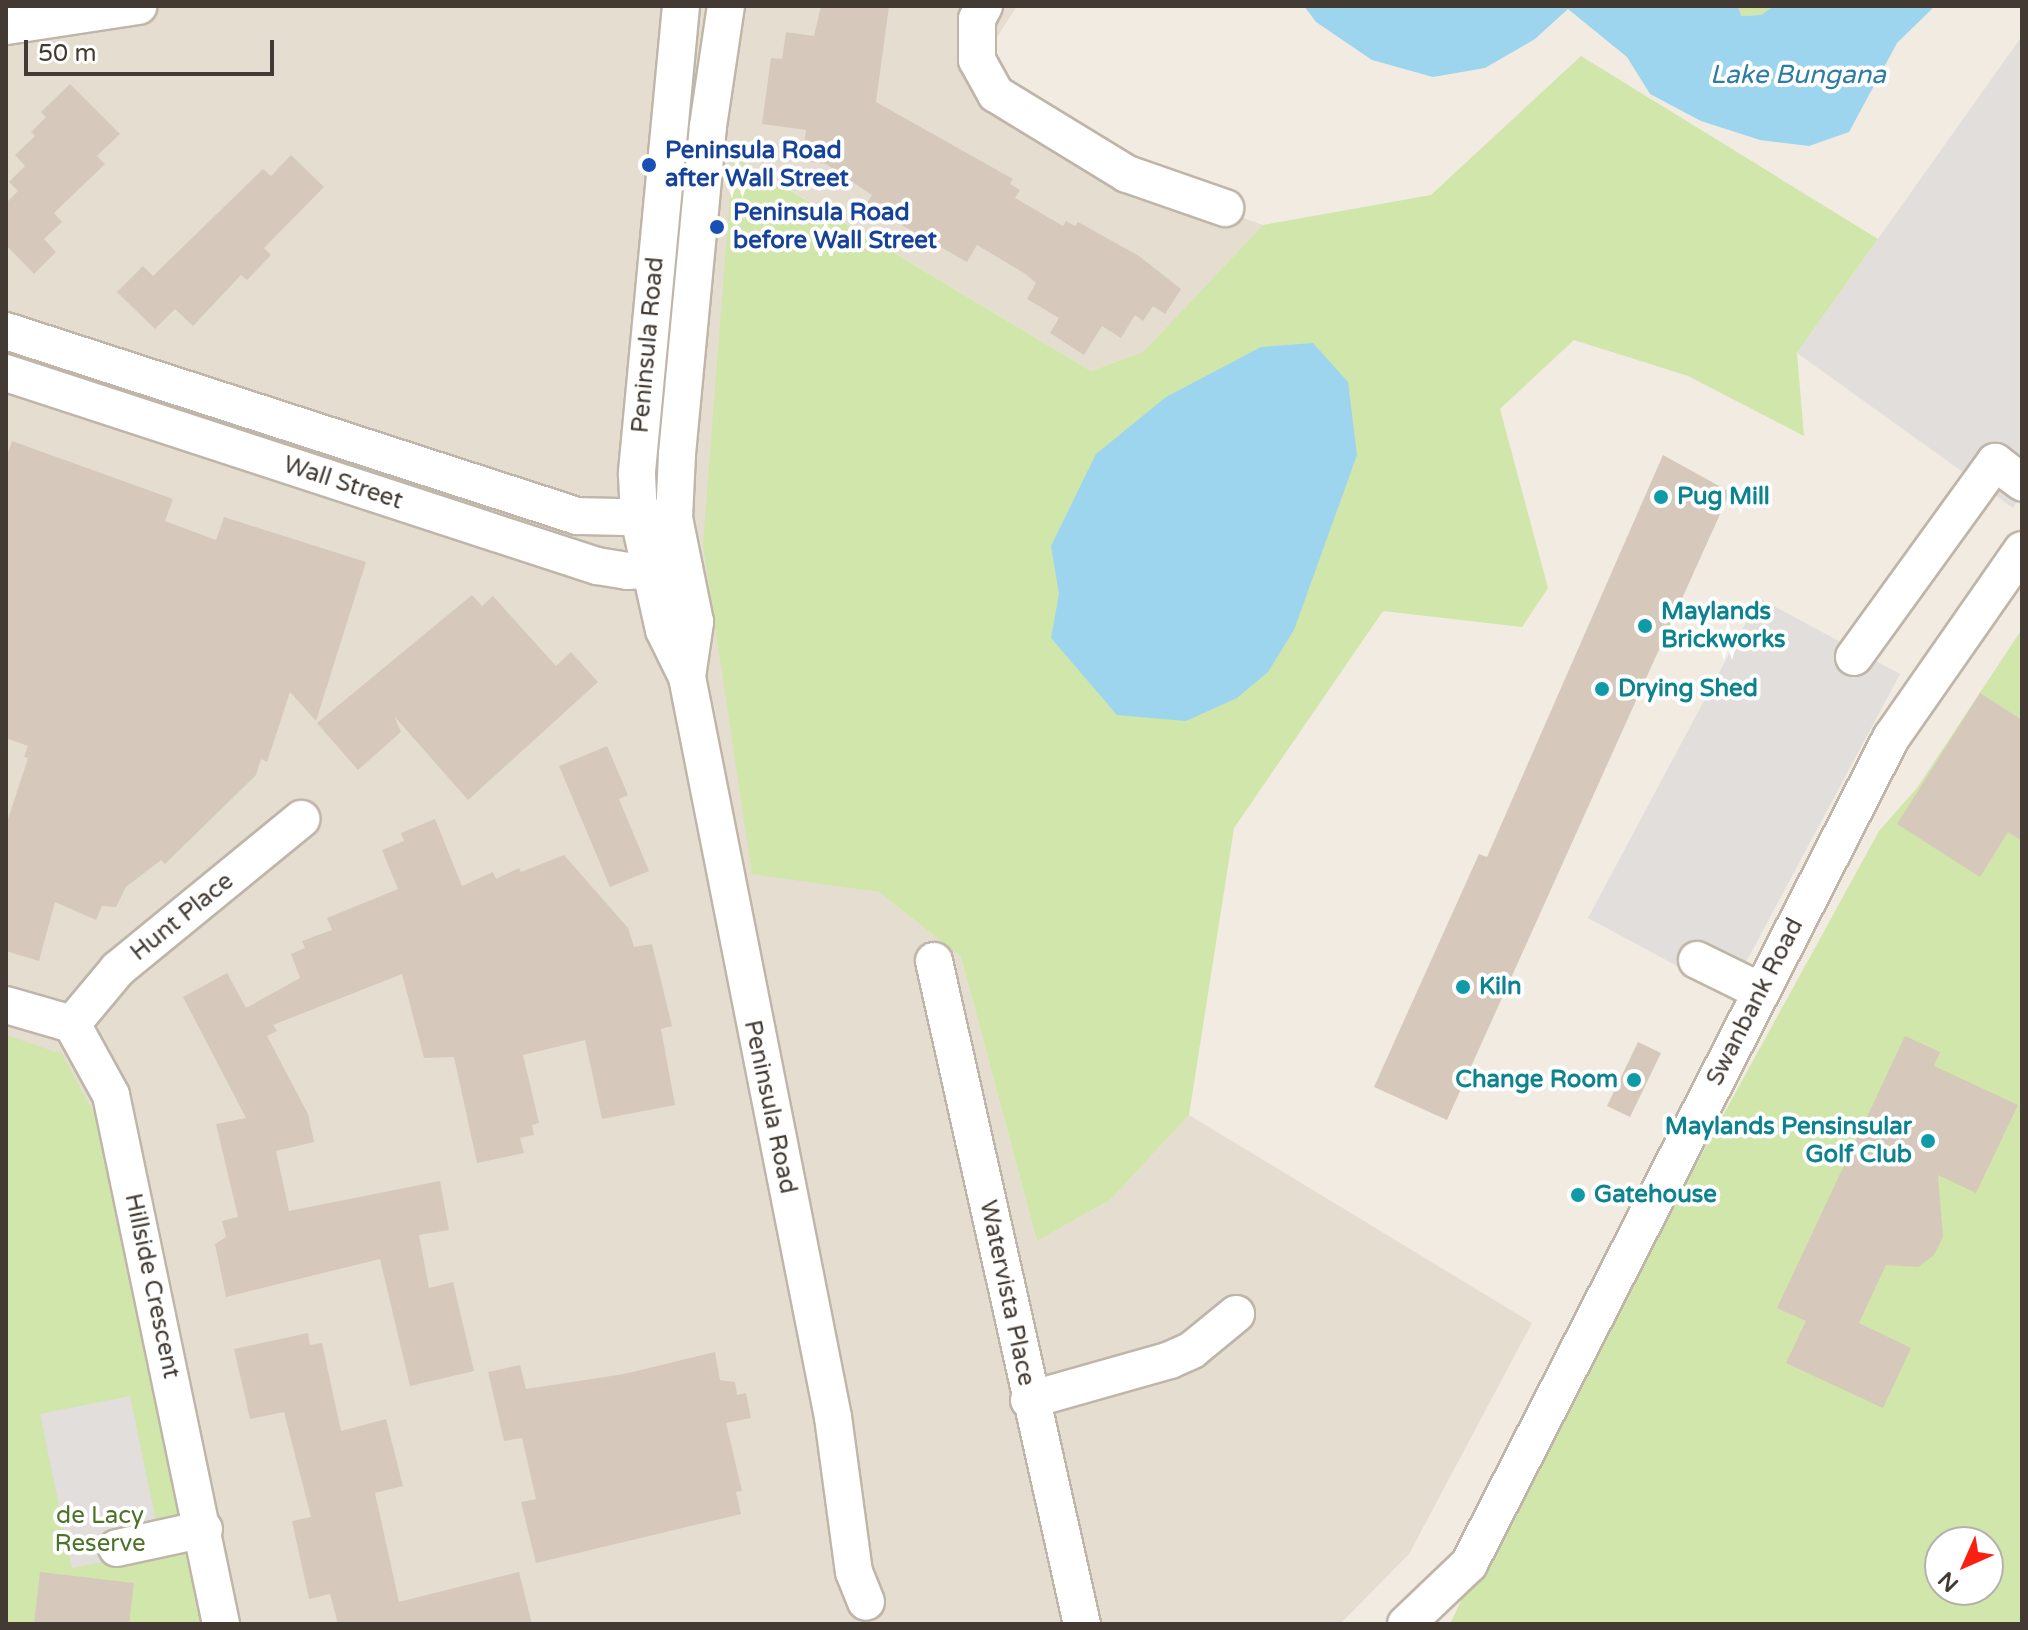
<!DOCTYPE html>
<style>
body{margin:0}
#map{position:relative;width:2028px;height:1630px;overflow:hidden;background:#f1ebe2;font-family:"Varela Round",sans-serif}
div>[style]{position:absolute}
.residential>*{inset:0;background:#e5ddd0}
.green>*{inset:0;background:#d0e6aa}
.parking>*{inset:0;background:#e1dedb}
.water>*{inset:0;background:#9dd5ef}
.building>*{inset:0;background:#d6c9bb}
.roads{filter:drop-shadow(2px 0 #bfb5a8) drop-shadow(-2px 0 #bfb5a8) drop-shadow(0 2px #bfb5a8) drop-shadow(0 -2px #bfb5a8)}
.minor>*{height:36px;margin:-18px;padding:0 18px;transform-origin:18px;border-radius:18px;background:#fff}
.dots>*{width:22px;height:22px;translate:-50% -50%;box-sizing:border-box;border:4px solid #fff;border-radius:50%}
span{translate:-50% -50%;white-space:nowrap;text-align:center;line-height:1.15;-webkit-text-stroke:8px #fff;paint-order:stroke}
.transit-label{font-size:24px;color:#164399;font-weight:700}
.left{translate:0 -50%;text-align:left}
.street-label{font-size:24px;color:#433b33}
.culture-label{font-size:24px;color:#0d838f;font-weight:700}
.right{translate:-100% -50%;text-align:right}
.park-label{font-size:24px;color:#4b7327}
.water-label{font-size:26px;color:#2c7ca5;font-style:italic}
.frame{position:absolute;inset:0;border:8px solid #433b33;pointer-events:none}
.north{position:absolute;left:1924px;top:1526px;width:80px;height:80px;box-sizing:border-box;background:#fff;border:2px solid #b4b1ad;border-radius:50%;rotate:225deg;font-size:22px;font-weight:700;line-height:32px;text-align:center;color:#433b33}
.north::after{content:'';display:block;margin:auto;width:28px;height:36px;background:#f92011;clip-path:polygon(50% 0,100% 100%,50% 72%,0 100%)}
.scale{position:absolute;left:24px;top:40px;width:250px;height:36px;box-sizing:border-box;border:4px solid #433b33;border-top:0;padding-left:10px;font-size:24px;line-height:28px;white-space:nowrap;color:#433b33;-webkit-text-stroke:6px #fff;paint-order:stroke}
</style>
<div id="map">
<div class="residential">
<div style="clip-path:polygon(6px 6px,1017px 6px,973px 74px,1104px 167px,1263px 225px,1143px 352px,1091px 371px,734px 156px,752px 873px,879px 892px,961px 957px,1037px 1241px,1110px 1200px,1189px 1115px,1532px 1323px,1409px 1554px,1340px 1624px,6px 1624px)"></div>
</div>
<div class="green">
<div style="clip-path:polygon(1738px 6px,1774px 6px,1761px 15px,1740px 16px)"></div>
<div style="clip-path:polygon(1581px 56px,1878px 239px,1797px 353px,1804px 436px,1688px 376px,1574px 340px,1500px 409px,1548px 588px,1522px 627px,1383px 611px,1234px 828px,1189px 1115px,1110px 1200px,1037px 1241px,961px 957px,879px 892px,752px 874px,703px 545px,733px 156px,1091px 371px,1143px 352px,1263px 225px,1431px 195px)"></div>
<div style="clip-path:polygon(evenodd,2022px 629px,2022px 1624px,1450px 1624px,1488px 1544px,1879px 831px,1917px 788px,2022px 629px,1940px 1542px,1988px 1542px,1988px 1590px,1940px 1590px,1940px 1542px)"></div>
<div style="clip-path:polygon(6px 1035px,62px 1054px,101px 1126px,216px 1624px,6px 1624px)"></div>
</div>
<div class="parking">
<div style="clip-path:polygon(2022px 36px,2022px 495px,2013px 508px,1797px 353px)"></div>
<div style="clip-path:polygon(1759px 598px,1900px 674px,1729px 994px,1588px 918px)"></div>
<div style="clip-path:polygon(130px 1396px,162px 1550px,72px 1568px,40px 1414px)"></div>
</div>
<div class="water">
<div style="clip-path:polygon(1304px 6px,1738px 6px,1741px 16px,1761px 15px,1774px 6px,1935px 6px,1897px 43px,1849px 132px,1809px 146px,1760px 140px,1701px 121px,1650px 94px,1627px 57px,1568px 9px,1535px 39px,1485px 68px,1433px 77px,1372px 60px,1316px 22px)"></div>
<div style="clip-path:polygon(1313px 343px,1348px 382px,1357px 455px,1294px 630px,1268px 672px,1237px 698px,1186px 721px,1117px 715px,1051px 638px,1059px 594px,1051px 546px,1096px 454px,1166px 397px,1261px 347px)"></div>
</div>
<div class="building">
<div style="clip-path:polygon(821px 6px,889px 6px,876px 102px,1013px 179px,1010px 184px,1020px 190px,1015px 198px,1063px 226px,1066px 221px,1075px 226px,1078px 222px,1139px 256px,1181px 289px,1165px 314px,1153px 306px,1143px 321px,1135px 315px,1121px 338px,1102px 326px,1084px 355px,1050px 333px,1059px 318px,1027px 299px,1036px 283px,1024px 273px,977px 245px,967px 262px,866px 205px,872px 195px,826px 164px,802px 161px,806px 130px,762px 124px,771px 58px,782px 59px,786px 32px,814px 36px)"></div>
<div style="clip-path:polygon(70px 84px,120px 134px,97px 156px,105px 164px,54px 213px,62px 222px,44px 239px,56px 252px,34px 274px,6px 245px,6px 203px,18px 191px,9px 182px,25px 166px,15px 155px,35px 136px,31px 132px,46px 117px,41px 112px)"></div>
<div style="clip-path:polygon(291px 155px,324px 187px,264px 248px,271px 255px,247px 280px,241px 275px,193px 326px,175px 309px,155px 329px,117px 292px,143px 266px,153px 276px,263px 169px,271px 176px)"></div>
<div style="clip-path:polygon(12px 441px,173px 499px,165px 521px,216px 540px,224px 517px,366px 562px,316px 721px,290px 692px,267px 762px,261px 759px,256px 775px,165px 864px,161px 860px,126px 887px,116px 907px,102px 906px,96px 920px,55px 902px,39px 961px,6px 951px,6px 825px,28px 758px,24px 757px,28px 746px,6px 738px,6px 458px)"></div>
<div style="clip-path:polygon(1663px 455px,1730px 492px,1447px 1120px,1374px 1087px,1479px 854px,1487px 857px)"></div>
<div style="clip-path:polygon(472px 595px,482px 606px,493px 596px,556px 666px,571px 652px,598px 682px,468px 800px,394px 716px,401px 732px,358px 770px,317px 723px)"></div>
<div style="clip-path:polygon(1980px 693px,2022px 720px,2022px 841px,2008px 832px,1980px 877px,1897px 824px)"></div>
<div style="clip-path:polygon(607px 746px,628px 795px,619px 799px,649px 871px,610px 887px,559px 766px)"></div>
<div style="clip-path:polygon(435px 819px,462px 886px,493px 872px,496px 879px,519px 868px,521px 872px,564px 855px,628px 928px,634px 947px,652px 944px,672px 1026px,661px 1029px,675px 1105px,602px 1119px,585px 1040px,523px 1055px,539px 1123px,532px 1125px,534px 1135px,520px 1138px,524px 1153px,477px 1163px,454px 1057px,424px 1058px,402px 974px,273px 1025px,277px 1031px,267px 1036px,308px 1114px,314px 1142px,276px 1151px,289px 1211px,440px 1181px,449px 1230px,419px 1235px,429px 1288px,453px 1282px,474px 1371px,410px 1386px,380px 1259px,226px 1297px,215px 1244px,226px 1237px,222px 1221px,238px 1217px,216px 1124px,246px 1118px,183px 997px,227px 973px,246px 1008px,300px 978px,291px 954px,305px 948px,302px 941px,332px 930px,327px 918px,398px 889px,382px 850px,404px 841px,401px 833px)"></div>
<div style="clip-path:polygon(1905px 1036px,1940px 1052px,1934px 1066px,2018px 1105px,1976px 1193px,1938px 1175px,1943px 1237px,1934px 1255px,1918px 1267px,1886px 1265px,1859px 1323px,1911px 1348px,1883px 1408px,1786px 1363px,1806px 1321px,1777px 1308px)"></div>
<div style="clip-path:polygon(1638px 1042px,1661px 1053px,1630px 1117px,1607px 1106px)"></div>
<div style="clip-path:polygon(308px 1333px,310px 1345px,322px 1343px,341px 1431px,386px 1419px,403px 1486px,375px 1493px,399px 1602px,519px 1572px,532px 1624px,338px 1624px,330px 1594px,309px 1599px,292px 1521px,311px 1517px,284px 1412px,250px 1419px,234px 1349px)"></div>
<div style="clip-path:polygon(715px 1352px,720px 1380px,735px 1382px,737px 1395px,746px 1393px,751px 1418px,726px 1423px,742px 1491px,736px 1492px,741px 1514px,536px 1563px,521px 1502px,536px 1499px,522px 1438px,504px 1441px,488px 1372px,520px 1365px,526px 1389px,624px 1374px)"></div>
<div style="clip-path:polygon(40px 1572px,134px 1583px,129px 1624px,34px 1624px)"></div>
</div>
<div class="roads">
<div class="minor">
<div style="left:681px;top:6px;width:470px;rotate:95.4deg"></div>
<div style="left:637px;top:474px;width:44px;rotate:87.4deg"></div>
<div style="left:639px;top:518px;width:115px;rotate:77.4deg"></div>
<div style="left:664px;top:630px;width:52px;rotate:63.9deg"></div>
<div style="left:687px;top:677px;width:754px;rotate:78.84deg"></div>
<div style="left:833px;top:1417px;width:156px;rotate:82.3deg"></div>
<div style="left:854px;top:1572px;width:32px;rotate:68deg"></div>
<div style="left:984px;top:6px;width:15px;rotate:118deg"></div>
<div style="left:977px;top:19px;width:41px;rotate:90deg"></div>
<div style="left:977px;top:60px;width:39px;rotate:61deg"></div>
<div style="left:996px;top:94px;width:153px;rotate:31.4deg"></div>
<div style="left:1127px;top:174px;width:104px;rotate:19.1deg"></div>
<div style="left:6px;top:26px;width:134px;rotate:-8.6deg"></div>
<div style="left:6px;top:331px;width:600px;rotate:17.95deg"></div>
<div style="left:577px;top:516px;width:97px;rotate:1.2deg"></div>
<div style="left:6px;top:373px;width:622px;rotate:18.09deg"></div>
<div style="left:597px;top:566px;width:30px;rotate:9deg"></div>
<div style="left:627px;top:571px;width:57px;rotate:-3deg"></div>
<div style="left:1854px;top:657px;width:241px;rotate:-54.1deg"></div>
<div style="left:1995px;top:462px;width:34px;rotate:37deg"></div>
<div style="left:687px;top:677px;width:56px;rotate:-81.7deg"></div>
<div style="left:695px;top:622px;width:106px;rotate:-101.4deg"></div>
<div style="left:674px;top:518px;width:64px;rotate:-87.3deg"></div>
<div style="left:677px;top:454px;width:329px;rotate:-84.6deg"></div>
<div style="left:708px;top:126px;width:121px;rotate:-81.5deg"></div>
<div style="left:1697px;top:960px;width:70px;rotate:26.2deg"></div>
<div style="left:934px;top:961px;width:679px;rotate:77.42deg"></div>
<div style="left:6px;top:1005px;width:69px;rotate:16.1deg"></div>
<div style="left:72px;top:1024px;width:81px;rotate:61.2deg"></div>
<div style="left:111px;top:1095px;width:540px;rotate:78.25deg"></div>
<div style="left:72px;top:1024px;width:72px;rotate:-50.1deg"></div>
<div style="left:118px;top:969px;width:237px;rotate:-39.3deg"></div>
<div style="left:1029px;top:1400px;width:147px;rotate:-15.8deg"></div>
<div style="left:1170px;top:1360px;width:24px;rotate:-24deg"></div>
<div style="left:1192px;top:1350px;width:57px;rotate:-39.3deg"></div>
<div style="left:117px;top:1548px;width:89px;rotate:-12.3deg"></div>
<div style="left:1406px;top:1624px;width:87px;rotate:-43.6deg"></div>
<div style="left:1469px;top:1564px;width:928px;rotate:-62.94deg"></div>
<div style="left:1891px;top:738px;width:229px;rotate:-55.1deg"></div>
</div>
</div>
<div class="dots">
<div style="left:649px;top:165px;background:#1a4fb4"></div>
<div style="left:717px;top:227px;background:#1a4fb4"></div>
<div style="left:1661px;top:497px;background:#0f9aa8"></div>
<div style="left:1645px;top:626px;background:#0f9aa8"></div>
<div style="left:1602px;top:689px;background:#0f9aa8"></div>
<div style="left:1463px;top:987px;background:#0f9aa8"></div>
<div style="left:1634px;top:1080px;background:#0f9aa8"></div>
<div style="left:1928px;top:1141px;background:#0f9aa8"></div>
<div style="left:1578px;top:1195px;background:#0f9aa8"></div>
</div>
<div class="transit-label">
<span class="left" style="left:665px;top:165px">Peninsula Road<br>after Wall Street</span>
<span class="left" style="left:733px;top:227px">Peninsula Road<br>before Wall Street</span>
</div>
<div class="street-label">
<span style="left:648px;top:345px;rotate:-85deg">Peninsula Road</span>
<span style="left:343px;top:483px;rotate:18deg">Wall Street</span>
<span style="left:182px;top:917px;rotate:-39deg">Hunt Place</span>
<span style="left:1755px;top:1002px;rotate:-63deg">Swanbank Road</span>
<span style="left:770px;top:1107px;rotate:78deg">Peninsula Road</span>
<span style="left:152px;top:1286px;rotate:78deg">Hillside Crescent</span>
<span style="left:1007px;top:1293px;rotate:78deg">Watervista Place</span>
</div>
<div class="culture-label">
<span class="left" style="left:1677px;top:497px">Pug Mill</span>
<span class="left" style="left:1661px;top:626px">Maylands<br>Brickworks</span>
<span class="left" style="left:1618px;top:689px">Drying Shed</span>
<span class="left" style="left:1479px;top:987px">Kiln</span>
<span class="right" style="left:1618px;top:1080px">Change Room</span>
<span class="right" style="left:1912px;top:1141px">Maylands Pensinsular<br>Golf Club</span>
<span class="left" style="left:1594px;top:1195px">Gatehouse</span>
</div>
<div class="park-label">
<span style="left:100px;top:1530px">de Lacy<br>Reserve</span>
</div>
<div class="water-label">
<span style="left:1798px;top:75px">Lake Bungana</span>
</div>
<div class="frame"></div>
<div class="north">N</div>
<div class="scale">50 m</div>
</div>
